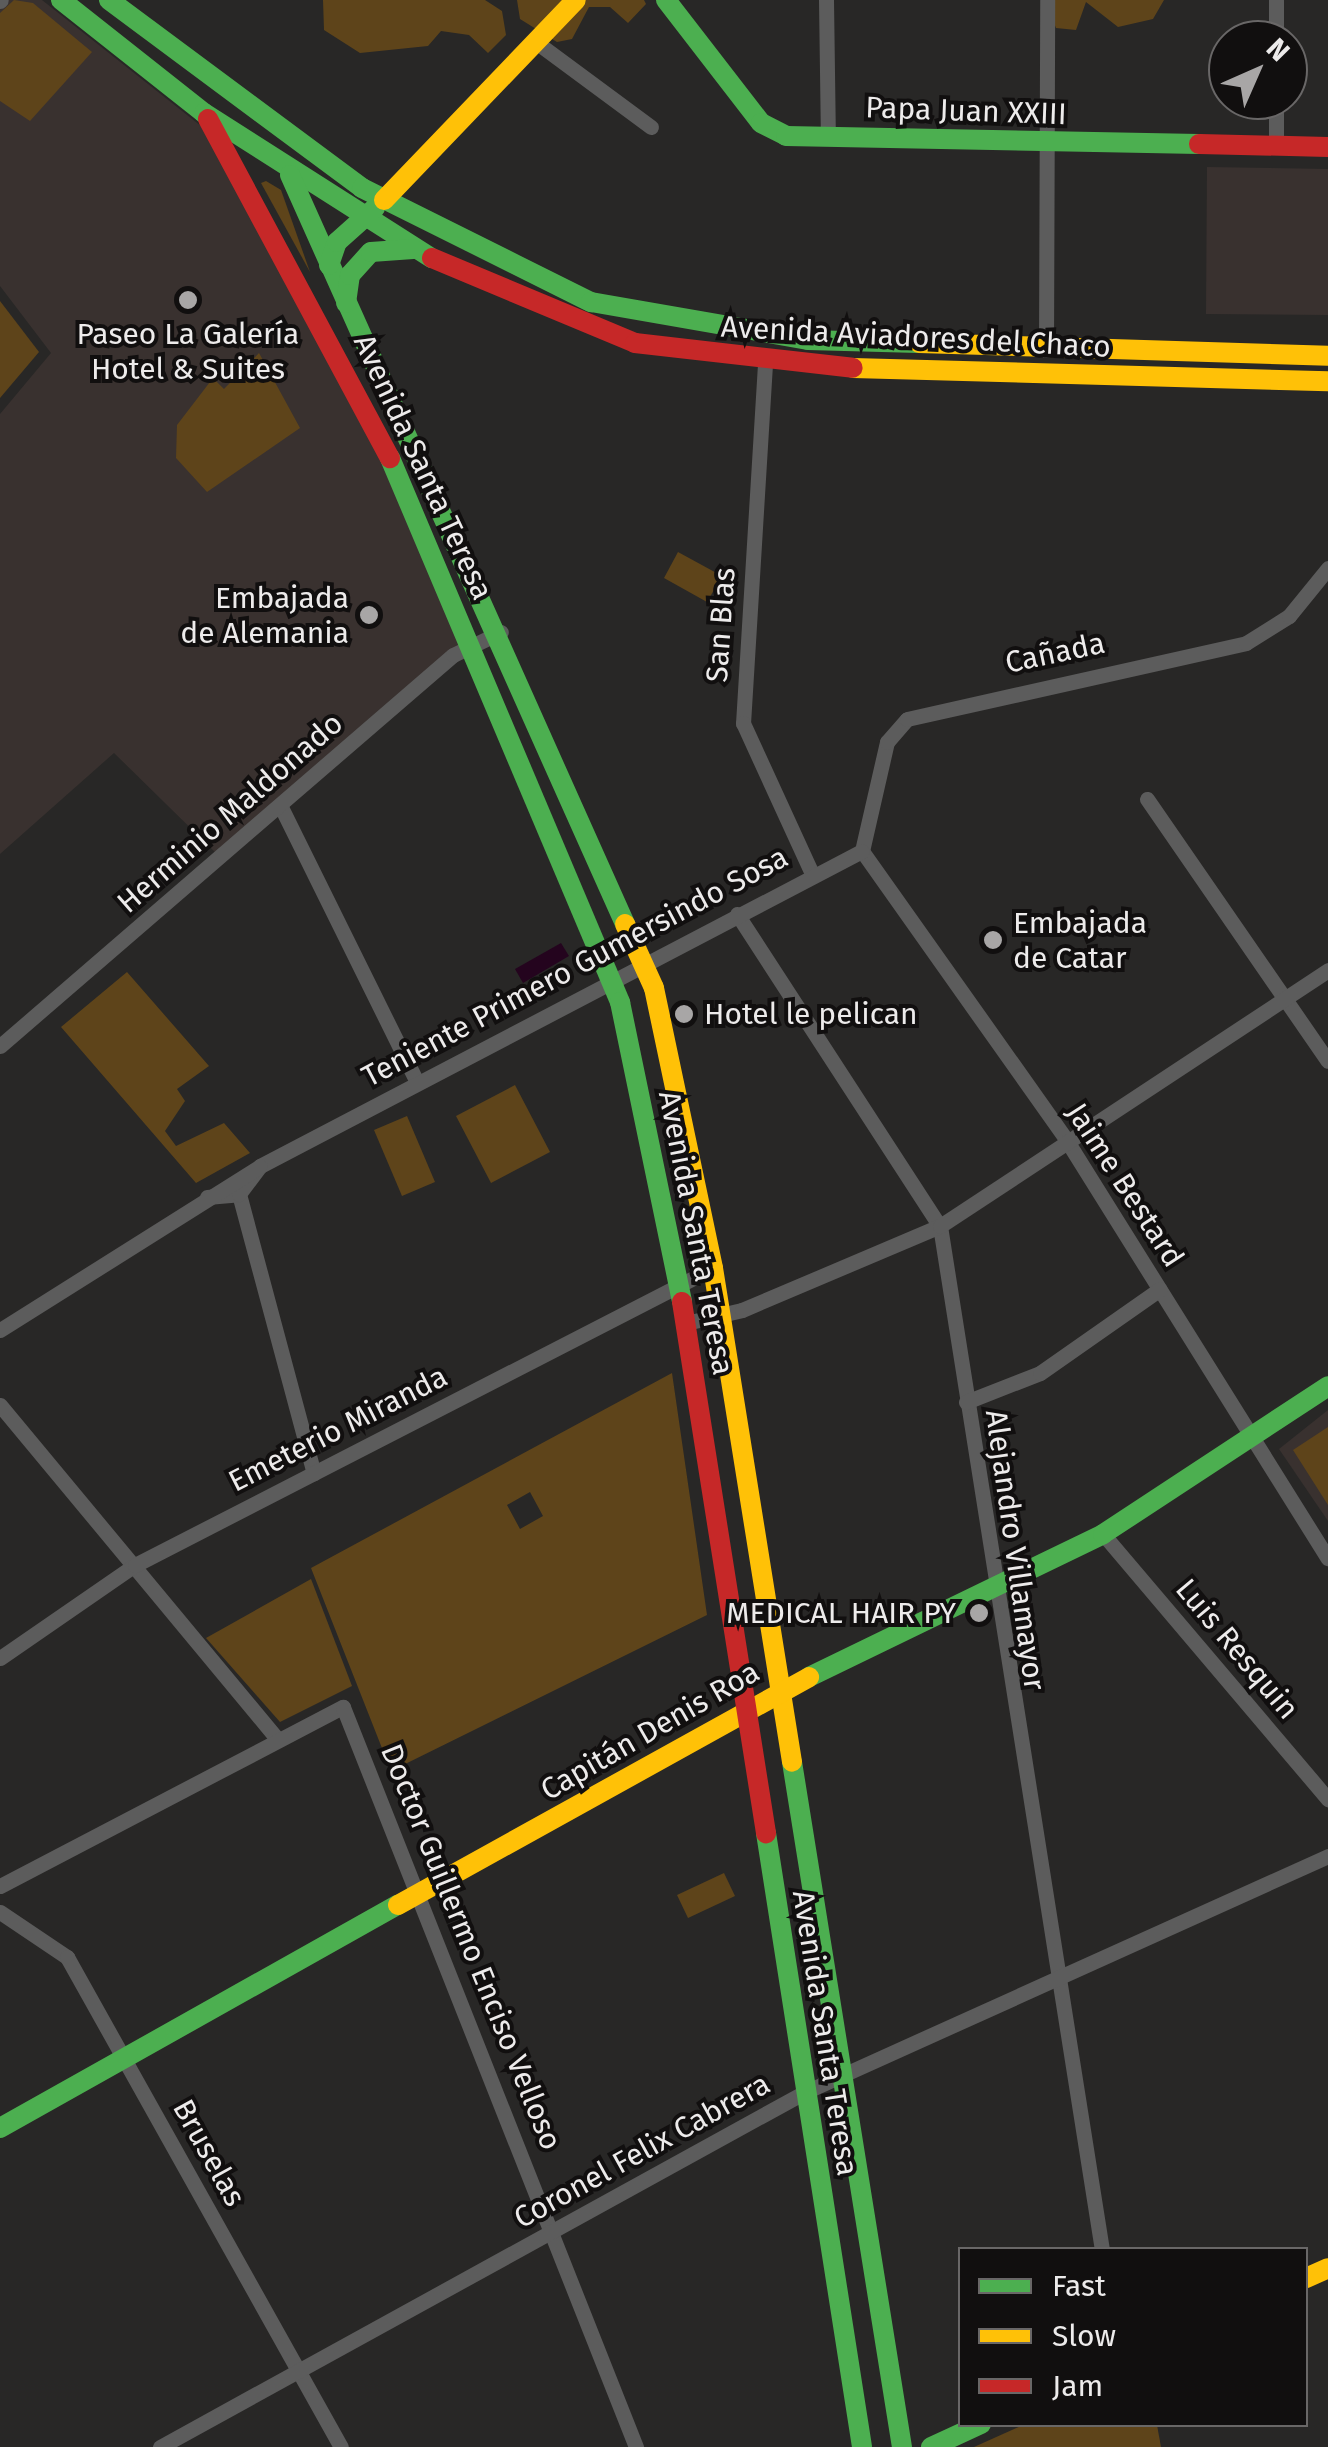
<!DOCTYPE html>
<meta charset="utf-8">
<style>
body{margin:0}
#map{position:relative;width:1328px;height:2447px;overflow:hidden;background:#282726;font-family:"Fira Sans",sans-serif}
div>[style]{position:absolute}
.built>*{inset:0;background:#39312f}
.green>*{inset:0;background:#5e441a}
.water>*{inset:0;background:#24041e}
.street>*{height:15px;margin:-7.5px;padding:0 7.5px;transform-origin:7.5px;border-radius:7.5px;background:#5c5c5c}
.fast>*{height:20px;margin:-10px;padding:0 10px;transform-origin:10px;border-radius:10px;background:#4caf50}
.slow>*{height:20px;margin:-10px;padding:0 10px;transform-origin:10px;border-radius:10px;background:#ffc107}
.jam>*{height:20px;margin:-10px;padding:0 10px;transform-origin:10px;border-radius:10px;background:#c62828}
.dots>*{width:28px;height:28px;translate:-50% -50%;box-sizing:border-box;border:5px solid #110f0f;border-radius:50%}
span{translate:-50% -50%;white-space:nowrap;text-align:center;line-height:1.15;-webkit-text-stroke:8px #110f0f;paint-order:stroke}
.street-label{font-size:30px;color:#edebeb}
.poi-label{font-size:30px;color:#edebeb}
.right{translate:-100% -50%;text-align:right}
.left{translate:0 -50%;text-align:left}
.legend{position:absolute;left:958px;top:2247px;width:350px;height:180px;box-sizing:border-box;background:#110f0f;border:2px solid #696767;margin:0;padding:12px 18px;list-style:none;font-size:30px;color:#edebeb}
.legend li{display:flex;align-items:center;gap:20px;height:50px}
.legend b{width:50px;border:2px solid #696767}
.north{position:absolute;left:1208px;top:20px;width:100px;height:100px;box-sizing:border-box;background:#110f0f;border:2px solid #696767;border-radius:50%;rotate:45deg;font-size:28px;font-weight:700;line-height:40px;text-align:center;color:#edebeb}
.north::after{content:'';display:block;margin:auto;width:35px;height:45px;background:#a8a6a6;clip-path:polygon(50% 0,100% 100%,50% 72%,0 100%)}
</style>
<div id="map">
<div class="built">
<div style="clip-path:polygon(0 0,42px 0,206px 130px,349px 388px,462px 643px,219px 856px,114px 753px,0 854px,0 414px,51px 353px,0 286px)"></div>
<div style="clip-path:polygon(1207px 167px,1328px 169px,1328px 315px,1206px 314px)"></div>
<div style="clip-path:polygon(1328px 1410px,1328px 1521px,1279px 1449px)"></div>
</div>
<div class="green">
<div style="clip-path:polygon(14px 0,33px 3px,92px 52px,30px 121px,0 101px,0 13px)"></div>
<div style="clip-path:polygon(323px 0,485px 0,502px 11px,506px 35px,488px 53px,469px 35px,441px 31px,428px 46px,360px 53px,324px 30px)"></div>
<div style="clip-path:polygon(517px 0,644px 0,646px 4px,628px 23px,610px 7px,589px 7px,572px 39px,557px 42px,520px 19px)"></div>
<div style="clip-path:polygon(1045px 0,1164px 0,1153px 19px,1118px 27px,1086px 2px,1076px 30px,1056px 28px)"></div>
<div style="clip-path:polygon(266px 181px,281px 190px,310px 272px,261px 183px)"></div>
<div style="clip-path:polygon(0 301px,39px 352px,0 398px)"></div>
<div style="clip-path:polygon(259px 353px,300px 428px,207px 492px,176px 458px,177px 425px,213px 378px,224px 389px)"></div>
<div style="clip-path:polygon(678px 552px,722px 576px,707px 602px,664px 578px)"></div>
<div style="clip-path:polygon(127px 972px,209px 1066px,177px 1089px,185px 1101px,165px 1131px,176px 1146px,224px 1123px,250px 1153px,196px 1183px,61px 1027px)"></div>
<div style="clip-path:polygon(515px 1085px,550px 1152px,491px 1183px,456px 1116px)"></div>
<div style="clip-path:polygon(407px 1116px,435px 1182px,402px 1196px,374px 1130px)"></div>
<div style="clip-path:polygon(evenodd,672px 1373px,707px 1615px,391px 1771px,311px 1568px,672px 1373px,530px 1492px,543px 1516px,520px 1529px,507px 1505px,530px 1492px)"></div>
<div style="clip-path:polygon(1328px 1427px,1328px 1505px,1293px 1450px)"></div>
<div style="clip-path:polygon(311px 1579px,352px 1686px,280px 1722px,206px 1638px)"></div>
<div style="clip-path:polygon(724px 1873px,735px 1896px,688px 1918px,677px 1895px)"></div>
<div style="clip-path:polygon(1023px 2425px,1157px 2425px,1161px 2447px,974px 2447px)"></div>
</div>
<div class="water">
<div style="clip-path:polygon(561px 943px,569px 956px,523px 983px,515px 969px)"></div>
</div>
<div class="street">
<div style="left:826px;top:0;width:137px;rotate:89.2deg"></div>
<div style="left:1276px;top:0;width:40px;rotate:90deg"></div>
<div style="left:0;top:1px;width:1px;rotate:-45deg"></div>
<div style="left:536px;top:42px;width:143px;rotate:36.5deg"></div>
<div style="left:1276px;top:100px;width:46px;rotate:90deg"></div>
<div style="left:1046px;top:350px;width:350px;rotate:-89.8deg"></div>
<div style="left:765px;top:364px;width:360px;rotate:93.5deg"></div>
<div style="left:743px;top:723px;width:166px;rotate:65.4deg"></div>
<div style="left:1147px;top:799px;width:318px;rotate:55.4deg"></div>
<div style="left:281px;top:807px;width:305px;rotate:63.7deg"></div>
<div style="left:862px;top:851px;width:355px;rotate:54.7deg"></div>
<div style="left:1067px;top:1141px;width:492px;rotate:58deg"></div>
<div style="left:862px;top:851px;width:112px;rotate:-77.1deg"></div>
<div style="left:887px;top:742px;width:30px;rotate:-49deg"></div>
<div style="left:907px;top:719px;width:347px;rotate:-12.6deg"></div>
<div style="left:1246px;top:643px;width:51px;rotate:-32.1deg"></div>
<div style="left:1289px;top:616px;width:62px;rotate:-50.9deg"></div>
<div style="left:737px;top:914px;width:372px;rotate:57deg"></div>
<div style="left:940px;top:1226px;width:1037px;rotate:81.01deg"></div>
<div style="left:0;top:1046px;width:598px;rotate:-40.8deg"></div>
<div style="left:453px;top:655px;width:53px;rotate:-25.6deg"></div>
<div style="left:239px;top:1194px;width:289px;rotate:75deg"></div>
<div style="left:207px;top:1197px;width:32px;rotate:-5deg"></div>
<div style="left:239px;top:1194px;width:35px;rotate:-53deg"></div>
<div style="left:260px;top:1166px;width:679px;rotate:-27.62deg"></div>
<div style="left:686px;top:1323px;width:57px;rotate:-13.1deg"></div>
<div style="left:742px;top:1310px;width:215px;rotate:-23deg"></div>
<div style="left:940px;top:1226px;width:465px;rotate:-33.4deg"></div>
<div style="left:0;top:1330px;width:307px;rotate:-32.2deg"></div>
<div style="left:966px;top:1402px;width:79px;rotate:-21.4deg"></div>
<div style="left:1040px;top:1373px;width:146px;rotate:-35deg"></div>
<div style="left:0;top:1405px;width:432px;rotate:50.3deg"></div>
<div style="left:1103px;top:1534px;width:348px;rotate:49.7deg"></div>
<div style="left:0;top:1658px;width:164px;rotate:-34.6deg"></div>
<div style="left:135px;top:1565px;width:650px;rotate:-27.2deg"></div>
<div style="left:0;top:1886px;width:387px;rotate:-27.6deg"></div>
<div style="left:343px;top:1707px;width:796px;rotate:68.4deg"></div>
<div style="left:0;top:1912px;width:81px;rotate:33.9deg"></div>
<div style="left:67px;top:1957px;width:561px;rotate:60.79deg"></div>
<div style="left:160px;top:2447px;width:734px;rotate:-28.83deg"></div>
<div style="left:803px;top:2093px;width:576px;rotate:-24.3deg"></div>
</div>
<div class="fast">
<div style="left:61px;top:0;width:182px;rotate:38.3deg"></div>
<div style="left:204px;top:113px;width:270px;rotate:32.5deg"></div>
<div style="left:109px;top:0;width:315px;rotate:36.6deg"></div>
<div style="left:362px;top:188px;width:256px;rotate:26.5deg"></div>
<div style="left:591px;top:302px;width:220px;rotate:9.9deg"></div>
<div style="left:808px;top:340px;width:111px;rotate:1.5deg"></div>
<div style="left:666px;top:0;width:155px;rotate:52.3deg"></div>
<div style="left:761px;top:123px;width:28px;rotate:27deg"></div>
<div style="left:786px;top:136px;width:413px;rotate:1.1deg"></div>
<div style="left:290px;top:175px;width:821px;rotate:65.9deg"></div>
<div style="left:329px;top:265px;width:24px;rotate:-71deg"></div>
<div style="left:337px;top:242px;width:51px;rotate:-41.8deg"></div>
<div style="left:346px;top:303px;width:28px;rotate:-82deg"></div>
<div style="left:350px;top:275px;width:31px;rotate:-48deg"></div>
<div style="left:371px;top:252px;width:42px;rotate:-4.1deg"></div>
<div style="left:390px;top:458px;width:591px;rotate:67.08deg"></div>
<div style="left:620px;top:1002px;width:306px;rotate:78.3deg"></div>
<div style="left:809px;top:1677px;width:327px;rotate:-25.9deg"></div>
<div style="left:1103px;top:1534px;width:269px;rotate:-33.3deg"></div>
<div style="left:792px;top:1762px;width:694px;rotate:80.88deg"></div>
<div style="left:766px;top:1833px;width:621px;rotate:81.11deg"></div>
<div style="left:0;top:2128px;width:456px;rotate:-29.3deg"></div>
<div style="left:931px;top:2447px;width:55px;rotate:-24.7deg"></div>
</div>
<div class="slow">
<div style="left:384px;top:200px;width:277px;rotate:-46.2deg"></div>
<div style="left:919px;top:343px;width:409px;rotate:1.8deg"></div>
<div style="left:853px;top:368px;width:475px;rotate:1.6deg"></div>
<div style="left:625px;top:924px;width:70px;rotate:65.6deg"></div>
<div style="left:654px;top:988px;width:286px;rotate:78.1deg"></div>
<div style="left:713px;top:1268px;width:500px;rotate:80.91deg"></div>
<div style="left:398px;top:1905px;width:470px;rotate:-29deg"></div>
<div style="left:1306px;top:2278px;width:24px;rotate:-24deg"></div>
</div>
<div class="jam">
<div style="left:208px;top:119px;width:385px;rotate:61.8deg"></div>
<div style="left:1199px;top:144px;width:129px;rotate:1.3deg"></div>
<div style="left:432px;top:258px;width:220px;rotate:22.7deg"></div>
<div style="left:635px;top:343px;width:219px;rotate:6.5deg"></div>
<div style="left:682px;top:1302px;width:538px;rotate:81.01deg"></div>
</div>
<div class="dots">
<div style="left:188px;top:300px;background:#a8a6a6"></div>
<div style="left:369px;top:615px;background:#a8a6a6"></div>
<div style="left:993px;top:940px;background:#a8a6a6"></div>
<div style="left:684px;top:1014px;background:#a8a6a6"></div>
<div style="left:979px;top:1613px;background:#a8a6a6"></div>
</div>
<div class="street-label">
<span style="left:966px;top:111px;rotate:2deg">Papa Juan XXIII</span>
<span style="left:916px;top:337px;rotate:3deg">Avenida Aviadores del Chaco</span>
<span style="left:423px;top:467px;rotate:65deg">Avenida Santa Teresa</span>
<span style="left:721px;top:625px;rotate:-86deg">San Blas</span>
<span style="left:1055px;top:653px;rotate:-12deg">Cañada</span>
<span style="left:230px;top:813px;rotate:-41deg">Herminio Maldonado</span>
<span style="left:575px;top:967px;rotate:-28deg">Teniente Primero Gumersindo Sosa</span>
<span style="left:1125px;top:1185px;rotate:57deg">Jaime Bestard</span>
<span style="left:696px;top:1233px;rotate:79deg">Avenida Santa Teresa</span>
<span style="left:338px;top:1429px;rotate:-27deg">Emeterio Miranda</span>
<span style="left:1015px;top:1550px;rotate:82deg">Alejandro Villamayor</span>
<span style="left:1237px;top:1649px;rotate:50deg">Luis Resquin</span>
<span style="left:650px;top:1731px;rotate:-30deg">Capitán Denis Roa</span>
<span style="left:471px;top:1947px;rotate:68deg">Doctor Guillermo Enciso Velloso</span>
<span style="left:825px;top:2033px;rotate:81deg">Avenida Santa Teresa</span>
<span style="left:642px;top:2151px;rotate:-29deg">Coronel Felix Cabrera</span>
<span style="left:209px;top:2153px;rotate:61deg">Bruselas</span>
</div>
<div class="poi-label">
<span style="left:188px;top:351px">Paseo La Galería<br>Hotel &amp; Suites</span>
<span class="right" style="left:349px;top:615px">Embajada<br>de Alemania</span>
<span class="left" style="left:1013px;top:940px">Embajada<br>de Catar</span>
<span class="left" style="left:704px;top:1014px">Hotel le pelican</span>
<span class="right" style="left:956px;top:1613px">MEDICAL HAIR PY</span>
</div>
<ul class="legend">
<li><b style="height:12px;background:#4caf50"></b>Fast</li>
<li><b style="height:12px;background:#ffc107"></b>Slow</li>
<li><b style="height:12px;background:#c62828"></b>Jam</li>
</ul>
<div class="north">N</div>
</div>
